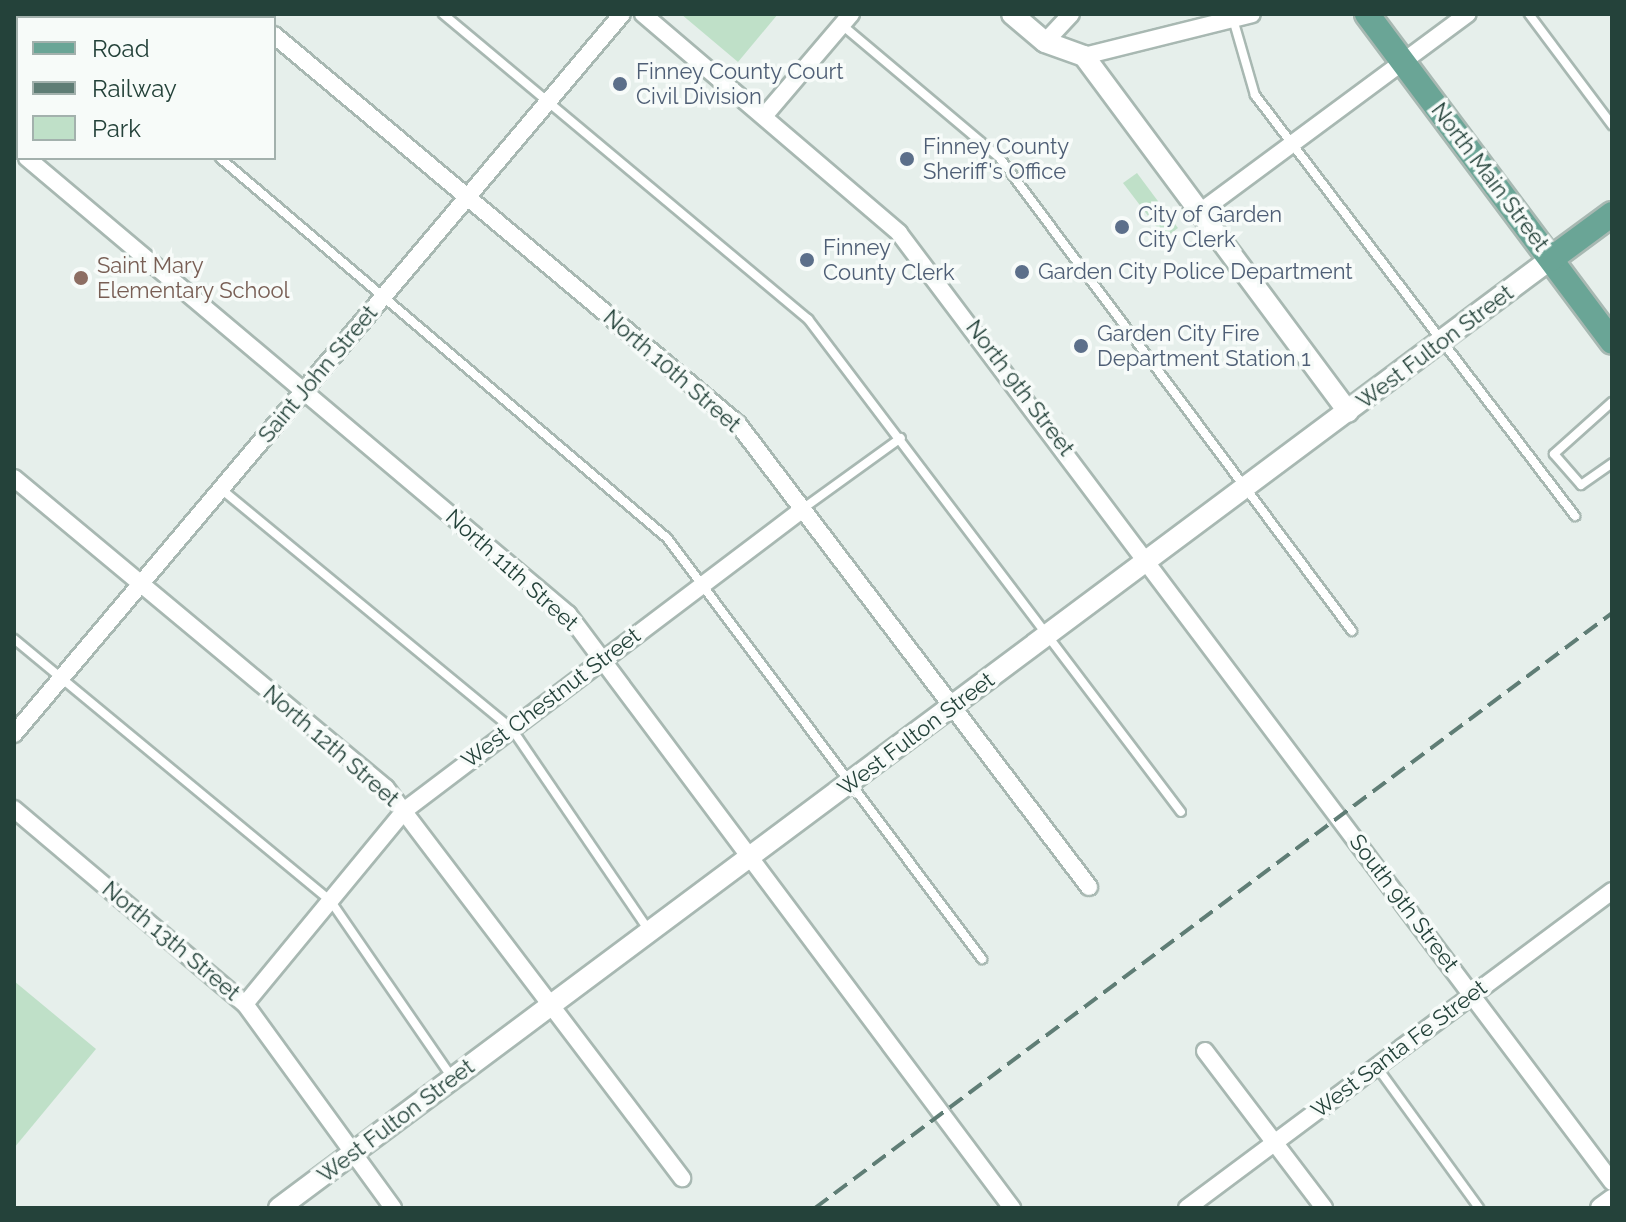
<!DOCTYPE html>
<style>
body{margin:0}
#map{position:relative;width:1626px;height:1222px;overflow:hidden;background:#e6efeb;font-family:Raleway,sans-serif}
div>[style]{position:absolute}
.green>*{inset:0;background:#bfe0c8}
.roads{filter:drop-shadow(2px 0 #a8b8b2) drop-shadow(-2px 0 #a8b8b2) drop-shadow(0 2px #a8b8b2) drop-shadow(0 -2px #a8b8b2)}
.service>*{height:8px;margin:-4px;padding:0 4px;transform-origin:4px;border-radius:4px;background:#fff}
.minor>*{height:16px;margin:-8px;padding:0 8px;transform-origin:8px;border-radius:8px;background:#fff}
.tertiary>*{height:20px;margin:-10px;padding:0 10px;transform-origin:10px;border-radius:10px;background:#fff}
.primary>*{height:24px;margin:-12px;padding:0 12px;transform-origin:12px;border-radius:12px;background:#6aa596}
.rail>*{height:4px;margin-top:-2px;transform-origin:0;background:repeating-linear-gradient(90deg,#5f7d75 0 16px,transparent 0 24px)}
.dots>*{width:22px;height:22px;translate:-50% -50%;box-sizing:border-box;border:4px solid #f7fbf9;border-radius:50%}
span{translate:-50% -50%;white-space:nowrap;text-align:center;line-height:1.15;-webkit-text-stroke:7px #f7fbf9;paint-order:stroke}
.service-label{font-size:22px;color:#4e5e75}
.left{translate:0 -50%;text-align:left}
.street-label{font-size:22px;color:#24423a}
.education-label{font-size:22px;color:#785e54}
.frame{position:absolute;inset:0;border:16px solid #24423a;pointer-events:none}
.legend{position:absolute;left:16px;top:16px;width:260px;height:144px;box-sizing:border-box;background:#f7fbf9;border:2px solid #a3b1ad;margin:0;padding:10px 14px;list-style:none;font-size:24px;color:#24423a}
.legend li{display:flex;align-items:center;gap:16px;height:40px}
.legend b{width:40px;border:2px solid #a3b1ad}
</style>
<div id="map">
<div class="green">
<div style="clip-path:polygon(681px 14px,778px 14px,738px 62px)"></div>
<div style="clip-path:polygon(1137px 173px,1178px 228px,1165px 238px,1123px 183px)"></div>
<div style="clip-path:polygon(14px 981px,96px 1049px,14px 1148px)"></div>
</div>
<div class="roads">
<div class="service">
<div style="left:49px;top:14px;width:6px;rotate:39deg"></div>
<div style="left:443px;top:14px;width:476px;rotate:39.9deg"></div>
<div style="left:808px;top:319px;width:618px;rotate:52.89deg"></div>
<div style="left:1529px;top:14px;width:139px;rotate:53.2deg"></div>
<div style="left:1233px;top:19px;width:79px;rotate:73.9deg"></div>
<div style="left:1255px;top:95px;width:529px;rotate:52.76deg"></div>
<div style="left:842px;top:25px;width:205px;rotate:40.1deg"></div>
<div style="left:999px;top:157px;width:591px;rotate:53.32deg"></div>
<div style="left:220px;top:158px;width:587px;rotate:40.37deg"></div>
<div style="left:667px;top:538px;width:526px;rotate:53.2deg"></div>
<div style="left:1612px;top:402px;width:78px;rotate:138.1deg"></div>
<div style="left:1554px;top:454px;width:41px;rotate:48.9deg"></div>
<div style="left:1581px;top:485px;width:38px;rotate:-35deg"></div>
<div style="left:221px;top:489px;width:377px;rotate:39.5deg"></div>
<div style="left:512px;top:729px;width:245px;rotate:55.8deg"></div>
<div style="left:801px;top:510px;width:123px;rotate:-35.8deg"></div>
<div style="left:14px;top:639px;width:410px;rotate:39.6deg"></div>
<div style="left:330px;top:900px;width:217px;rotate:55.5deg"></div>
<div style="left:1377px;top:1067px;width:174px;rotate:54.1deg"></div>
</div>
<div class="minor">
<div style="left:249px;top:14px;width:6px;rotate:39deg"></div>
<div style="left:643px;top:14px;width:337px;rotate:40.5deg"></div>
<div style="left:899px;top:233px;width:1187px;rotate:53.08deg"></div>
<div style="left:122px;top:18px;width:6px;rotate:-45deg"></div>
<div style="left:274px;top:35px;width:605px;rotate:39.98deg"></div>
<div style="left:738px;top:424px;width:581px;rotate:52.83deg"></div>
<div style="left:1045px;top:42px;width:38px;rotate:-47deg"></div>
<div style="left:1084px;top:56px;width:173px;rotate:-14deg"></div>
<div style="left:765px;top:115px;width:133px;rotate:-49.6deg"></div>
<div style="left:14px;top:146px;width:6px;rotate:-45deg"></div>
<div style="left:27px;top:158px;width:708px;rotate:40.13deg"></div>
<div style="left:568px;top:614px;width:742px;rotate:53.22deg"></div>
<div style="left:1200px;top:212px;width:333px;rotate:-36.5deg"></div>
<div style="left:14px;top:478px;width:484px;rotate:39.8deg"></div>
<div style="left:386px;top:788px;width:490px;rotate:52.8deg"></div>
<div style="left:14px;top:734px;width:942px;rotate:-49.82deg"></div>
<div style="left:14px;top:809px;width:302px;rotate:40.2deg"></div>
<div style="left:245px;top:1004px;width:252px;rotate:54deg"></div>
<div style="left:245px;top:1004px;width:251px;rotate:-50.5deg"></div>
<div style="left:405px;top:810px;width:495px;rotate:-37.1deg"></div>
<div style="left:1205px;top:1051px;width:197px;rotate:52.8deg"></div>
<div style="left:1187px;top:1208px;width:530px;rotate:-36.72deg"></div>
</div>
<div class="tertiary">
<div style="left:1012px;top:14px;width:43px;rotate:40.3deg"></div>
<div style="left:1045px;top:42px;width:41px;rotate:19.7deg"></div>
<div style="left:1084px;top:56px;width:443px;rotate:53.4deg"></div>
<div style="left:279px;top:1208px;width:1587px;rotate:-36.73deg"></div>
<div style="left:1601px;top:1208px;width:14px;rotate:-36deg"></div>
</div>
<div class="primary">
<div style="left:1367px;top:14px;width:409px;rotate:53.2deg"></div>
<div style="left:1551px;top:259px;width:76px;rotate:-36.4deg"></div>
</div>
</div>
<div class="rail">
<div style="left:815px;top:1208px;width:995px;rotate:-36.74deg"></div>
</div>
<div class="dots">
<div style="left:620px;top:84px;background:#5c6f8a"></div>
<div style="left:907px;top:159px;background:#5c6f8a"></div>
<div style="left:1122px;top:227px;background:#5c6f8a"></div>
<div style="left:807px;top:260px;background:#5c6f8a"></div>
<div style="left:1022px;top:272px;background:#5c6f8a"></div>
<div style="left:81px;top:278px;background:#8d6e63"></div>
<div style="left:1081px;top:346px;background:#5c6f8a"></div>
</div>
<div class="service-label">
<span class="left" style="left:636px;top:84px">Finney County Court<br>Civil Division</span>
<span class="left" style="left:923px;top:159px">Finney County<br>Sheriff's Office</span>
<span class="left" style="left:1138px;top:227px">City of Garden<br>City Clerk</span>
<span class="left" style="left:823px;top:260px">Finney<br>County Clerk</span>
<span class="left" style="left:1038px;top:272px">Garden City Police Department</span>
<span class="left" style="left:1097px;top:346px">Garden City Fire<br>Department Station 1</span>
</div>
<div class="street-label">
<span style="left:1490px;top:177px;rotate:53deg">North Main Street</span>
<span style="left:1435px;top:347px;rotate:-37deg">West Fulton Street</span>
<span style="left:672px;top:371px;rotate:41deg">North 10th Street</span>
<span style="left:318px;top:374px;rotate:-50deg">Saint John Street</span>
<span style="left:1020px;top:388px;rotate:53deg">North 9th Street</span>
<span style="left:512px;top:570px;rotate:42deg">North 11th Street</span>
<span style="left:551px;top:698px;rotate:-37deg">West Chestnut Street</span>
<span style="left:916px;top:734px;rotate:-37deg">West Fulton Street</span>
<span style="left:331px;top:746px;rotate:41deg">North 12th Street</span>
<span style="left:1404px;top:903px;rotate:53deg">South 9th Street</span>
<span style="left:171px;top:941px;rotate:40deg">North 13th Street</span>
<span style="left:1399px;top:1049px;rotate:-37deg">West Santa Fe Street</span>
<span style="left:396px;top:1121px;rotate:-37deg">West Fulton Street</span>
</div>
<div class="education-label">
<span class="left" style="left:97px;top:278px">Saint Mary<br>Elementary School</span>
</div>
<div class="frame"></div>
<ul class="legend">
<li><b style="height:10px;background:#6aa596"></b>Road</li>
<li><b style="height:10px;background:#5f7d75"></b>Railway</li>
<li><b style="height:22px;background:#bfe0c8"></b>Park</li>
</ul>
</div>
